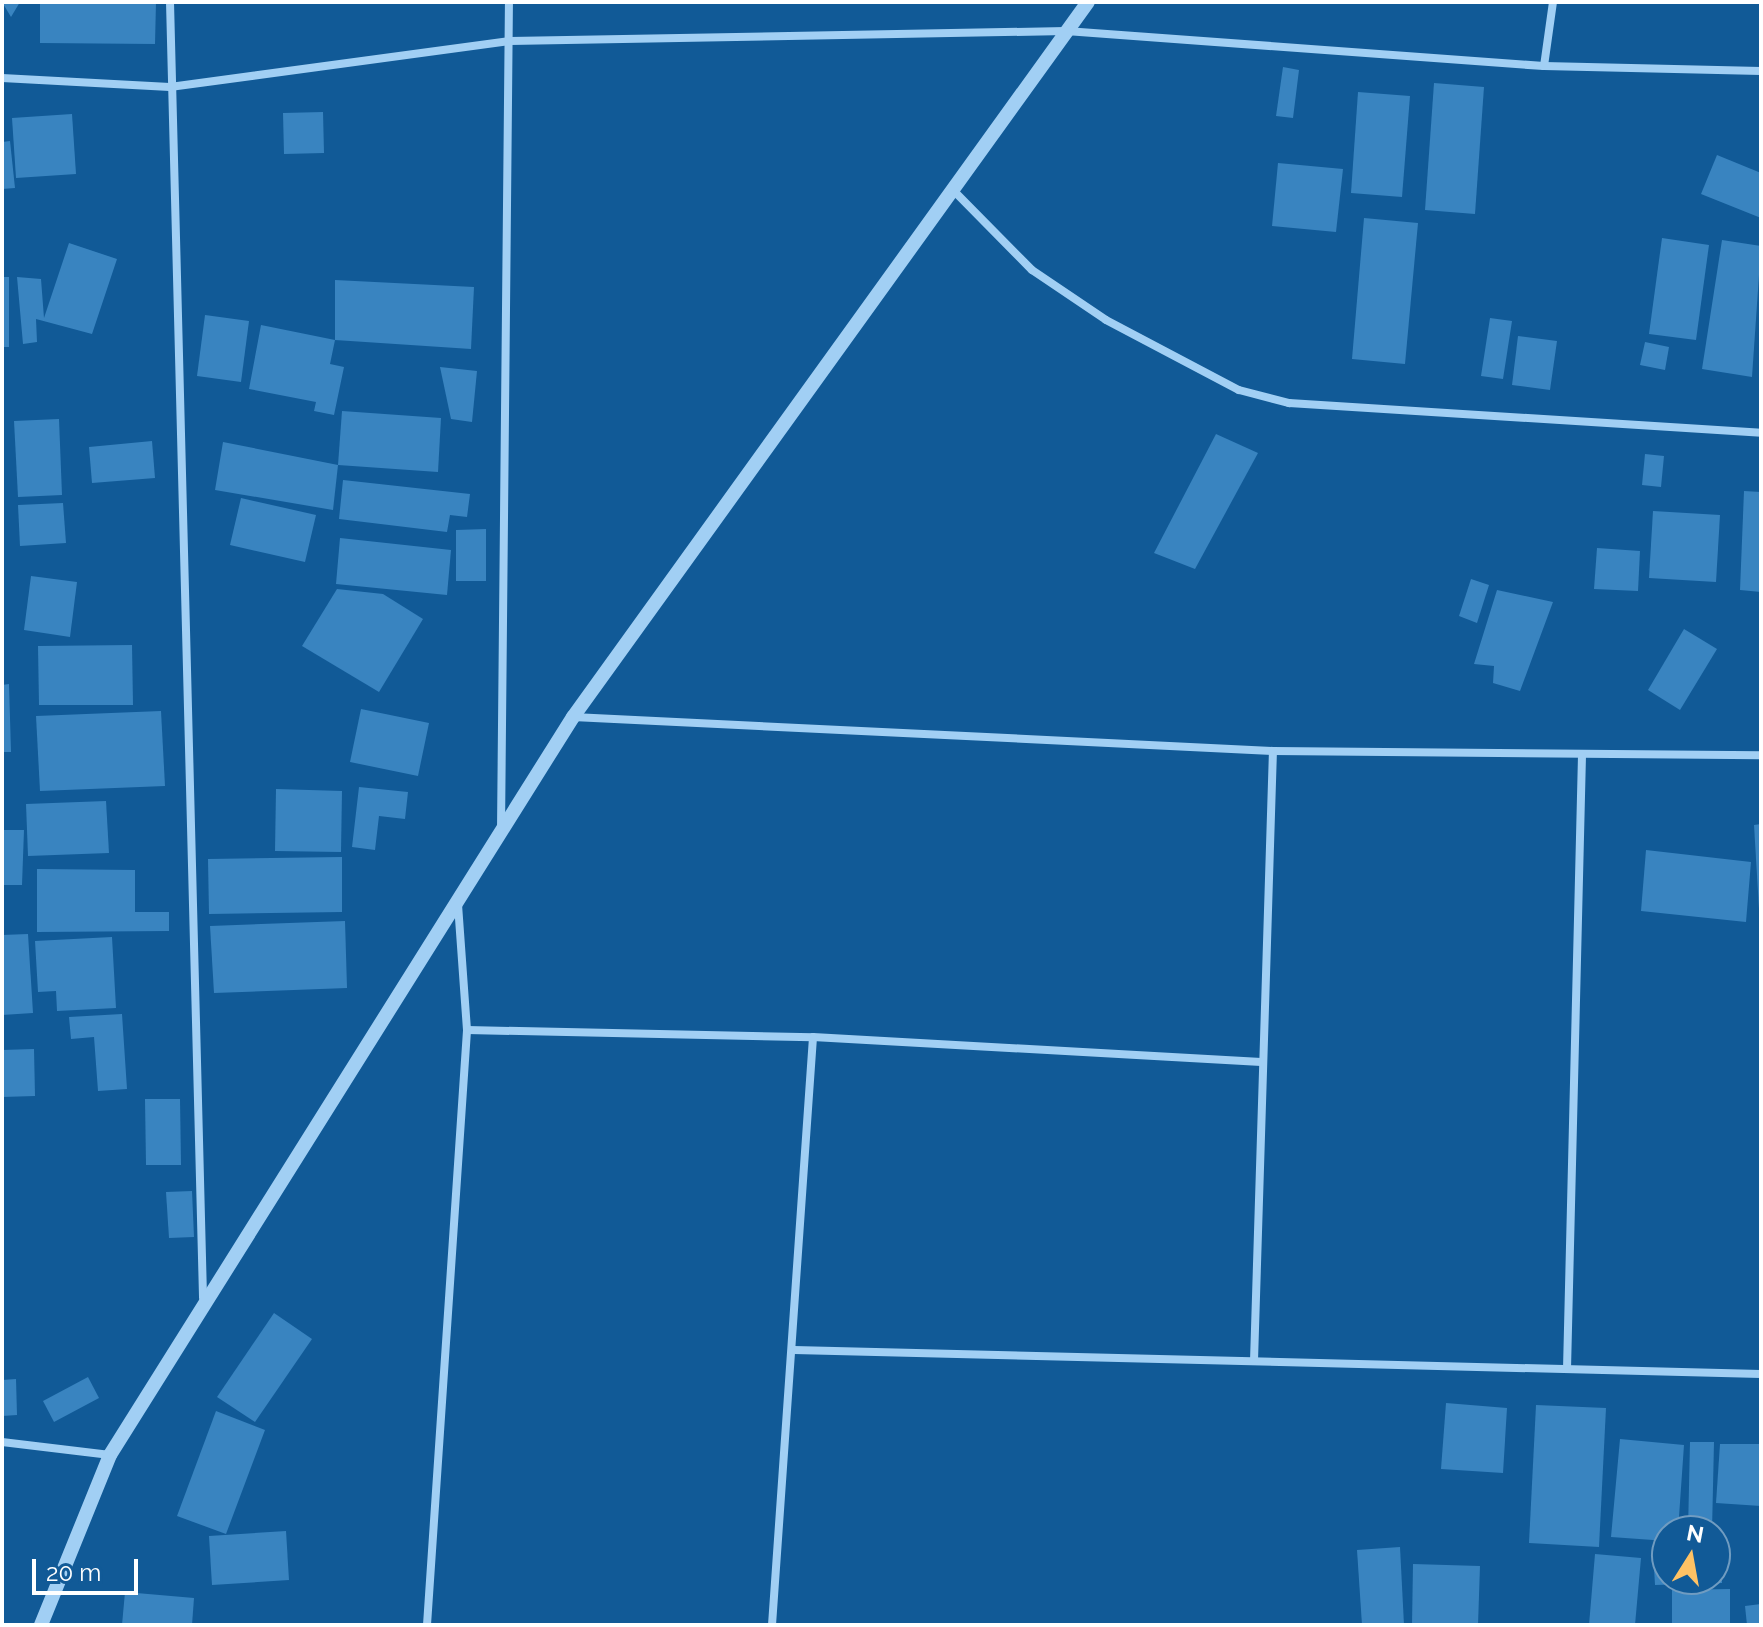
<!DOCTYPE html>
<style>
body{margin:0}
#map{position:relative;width:1763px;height:1627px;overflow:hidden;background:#115a97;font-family:Raleway,sans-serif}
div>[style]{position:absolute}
.building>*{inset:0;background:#3984c0}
.minor>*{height:8px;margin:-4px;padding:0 4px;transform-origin:4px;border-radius:4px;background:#a1cff4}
.tertiary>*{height:14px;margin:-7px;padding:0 7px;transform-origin:7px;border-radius:7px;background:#a1cff4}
span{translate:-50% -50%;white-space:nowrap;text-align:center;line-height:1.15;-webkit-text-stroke:7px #115a97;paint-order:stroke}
.frame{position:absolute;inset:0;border:4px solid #fff;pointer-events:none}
.north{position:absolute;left:1651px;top:1515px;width:80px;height:80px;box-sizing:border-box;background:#115a97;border:2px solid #709cc1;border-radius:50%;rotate:11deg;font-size:22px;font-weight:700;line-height:32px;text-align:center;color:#fff}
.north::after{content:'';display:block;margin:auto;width:28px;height:36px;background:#ffc264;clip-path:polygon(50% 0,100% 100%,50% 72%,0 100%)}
.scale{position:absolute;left:32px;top:1559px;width:106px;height:36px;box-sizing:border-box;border:4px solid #fff;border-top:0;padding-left:10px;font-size:24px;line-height:28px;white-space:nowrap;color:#fff;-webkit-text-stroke:6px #115a97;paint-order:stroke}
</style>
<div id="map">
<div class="building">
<div style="clip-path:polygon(2px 2px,20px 2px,11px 17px)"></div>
<div style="clip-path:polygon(40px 2px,156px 2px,155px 44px,40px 43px)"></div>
<div style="clip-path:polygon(1283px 67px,1299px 70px,1293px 118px,1276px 116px)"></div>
<div style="clip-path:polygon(1434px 83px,1484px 87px,1475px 214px,1425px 210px)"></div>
<div style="clip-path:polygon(1358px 92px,1410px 96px,1402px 197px,1351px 193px)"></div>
<div style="clip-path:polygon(323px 112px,324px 153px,284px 154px,283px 113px)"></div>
<div style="clip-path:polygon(72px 114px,76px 174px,16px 178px,12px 118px)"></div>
<div style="clip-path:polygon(10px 141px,15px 188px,2px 189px,2px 142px)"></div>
<div style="clip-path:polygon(1717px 155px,1761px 173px,1761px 218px,1701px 194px)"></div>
<div style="clip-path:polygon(1278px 163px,1343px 169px,1336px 232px,1272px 226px)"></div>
<div style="clip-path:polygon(1364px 218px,1418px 223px,1405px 364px,1352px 359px)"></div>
<div style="clip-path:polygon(1662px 238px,1709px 245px,1696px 340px,1649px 334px)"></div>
<div style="clip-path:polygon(1722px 240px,1761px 246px,1752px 377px,1702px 369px)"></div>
<div style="clip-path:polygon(69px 243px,117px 259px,92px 334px,36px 319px,37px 342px,23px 344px,17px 277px,41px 279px,44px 318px)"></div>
<div style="clip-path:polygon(2px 277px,9px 277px,9px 347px,2px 347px)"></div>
<div style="clip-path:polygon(335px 280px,474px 287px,471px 349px,335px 340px)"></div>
<div style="clip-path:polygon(205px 315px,249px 321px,241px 382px,197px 376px)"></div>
<div style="clip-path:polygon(1490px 318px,1512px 321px,1503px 379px,1481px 376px)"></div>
<div style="clip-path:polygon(261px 325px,335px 340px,330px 364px,344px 367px,334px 415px,314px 411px,316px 402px,249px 389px)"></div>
<div style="clip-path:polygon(1518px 336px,1557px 341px,1550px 390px,1512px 385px)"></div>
<div style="clip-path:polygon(1645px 342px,1669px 347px,1665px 370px,1640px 365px)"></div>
<div style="clip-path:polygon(440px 367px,477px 371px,472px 422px,451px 419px)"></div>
<div style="clip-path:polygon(342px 411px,441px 418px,438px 472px,338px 465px)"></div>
<div style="clip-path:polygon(59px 419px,62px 495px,18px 497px,14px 421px)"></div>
<div style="clip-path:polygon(1216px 434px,1258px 453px,1195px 569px,1154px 553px)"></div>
<div style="clip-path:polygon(152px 441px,155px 478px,92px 483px,89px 447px)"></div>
<div style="clip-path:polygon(223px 442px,338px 465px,333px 510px,215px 490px)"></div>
<div style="clip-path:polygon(1645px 454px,1664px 456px,1661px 487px,1642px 485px)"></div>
<div style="clip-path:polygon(343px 480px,470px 494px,467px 517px,450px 515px,447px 532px,339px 519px)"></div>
<div style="clip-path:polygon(1744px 491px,1761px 492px,1761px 592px,1740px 590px)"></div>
<div style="clip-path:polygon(241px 498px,316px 515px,305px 562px,230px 545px)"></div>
<div style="clip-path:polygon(63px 503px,66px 543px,20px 546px,18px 505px)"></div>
<div style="clip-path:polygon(1653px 511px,1720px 515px,1716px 582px,1649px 578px)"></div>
<div style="clip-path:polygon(486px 529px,486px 581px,456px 581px,456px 530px)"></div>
<div style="clip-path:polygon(340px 538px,451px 550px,447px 595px,336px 584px)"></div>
<div style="clip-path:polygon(1597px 548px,1640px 551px,1638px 591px,1594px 589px)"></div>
<div style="clip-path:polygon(31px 576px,77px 582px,70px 637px,24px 630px)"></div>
<div style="clip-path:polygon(1471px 579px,1489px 585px,1477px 623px,1459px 616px)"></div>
<div style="clip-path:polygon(337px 589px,383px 594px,423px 619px,379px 692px,302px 646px)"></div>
<div style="clip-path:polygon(1497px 590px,1553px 602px,1520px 691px,1493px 683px,1494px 666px,1474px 664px)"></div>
<div style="clip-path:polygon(1684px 629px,1717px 649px,1680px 710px,1648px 690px)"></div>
<div style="clip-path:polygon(132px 645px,133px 705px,39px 705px,38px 646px)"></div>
<div style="clip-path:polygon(9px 684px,11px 752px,2px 752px,2px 685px)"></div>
<div style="clip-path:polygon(361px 709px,429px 723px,418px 776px,350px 762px)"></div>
<div style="clip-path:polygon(161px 711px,165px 786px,40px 791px,36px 716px)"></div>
<div style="clip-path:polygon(359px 787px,408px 792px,405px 819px,379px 816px,375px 850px,352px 847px)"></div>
<div style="clip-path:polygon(276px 789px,342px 791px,341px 852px,275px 851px)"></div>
<div style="clip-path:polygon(106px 801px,109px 853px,28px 856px,26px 804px)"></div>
<div style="clip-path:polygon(1761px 824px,1761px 909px,1759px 909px,1754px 825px)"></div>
<div style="clip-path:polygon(2px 830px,24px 830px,22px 885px,2px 885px)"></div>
<div style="clip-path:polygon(1646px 850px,1751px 862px,1746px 922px,1641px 911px)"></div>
<div style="clip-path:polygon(342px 857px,342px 912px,209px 914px,208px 859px)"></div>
<div style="clip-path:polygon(37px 869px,135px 870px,135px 912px,169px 912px,169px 931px,37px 932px)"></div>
<div style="clip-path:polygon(345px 921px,347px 988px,214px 993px,210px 926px)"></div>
<div style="clip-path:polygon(28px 934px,33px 1013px,2px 1015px,2px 935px)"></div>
<div style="clip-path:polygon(112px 937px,116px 1008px,57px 1011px,56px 991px,38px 992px,35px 941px)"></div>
<div style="clip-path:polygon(122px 1014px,127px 1089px,98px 1091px,94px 1037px,71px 1039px,69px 1017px)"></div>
<div style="clip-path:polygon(34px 1049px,35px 1096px,2px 1097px,2px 1050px)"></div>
<div style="clip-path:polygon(145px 1099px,180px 1099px,181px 1165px,146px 1165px)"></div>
<div style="clip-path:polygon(192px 1191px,194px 1237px,169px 1238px,166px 1192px)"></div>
<div style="clip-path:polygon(274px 1313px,312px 1339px,255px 1422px,217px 1397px)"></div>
<div style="clip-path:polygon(88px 1377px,99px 1398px,54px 1422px,43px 1401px)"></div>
<div style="clip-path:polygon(16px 1379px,17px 1415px,2px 1416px,2px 1380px)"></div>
<div style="clip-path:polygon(1446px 1403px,1507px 1408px,1503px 1473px,1441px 1469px)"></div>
<div style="clip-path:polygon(1536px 1405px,1606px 1408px,1599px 1547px,1529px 1543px)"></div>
<div style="clip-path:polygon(216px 1411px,265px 1430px,226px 1534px,177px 1516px)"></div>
<div style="clip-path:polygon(1620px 1439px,1684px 1445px,1678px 1531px,1667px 1531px,1667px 1541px,1611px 1537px)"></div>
<div style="clip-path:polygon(1690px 1442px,1714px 1442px,1712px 1531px,1688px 1531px)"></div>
<div style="clip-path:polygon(1720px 1444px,1761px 1444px,1761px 1506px,1716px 1503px)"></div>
<div style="clip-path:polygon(286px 1531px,289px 1580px,212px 1585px,209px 1536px)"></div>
<div style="clip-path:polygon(1400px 1547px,1404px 1625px,1362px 1625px,1357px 1550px)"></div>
<div style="clip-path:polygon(1721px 1549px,1722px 1583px,1655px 1585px,1653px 1551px,1667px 1551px,1667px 1579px,1715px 1579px,1715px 1550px)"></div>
<div style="clip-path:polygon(1595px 1554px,1641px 1558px,1635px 1625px,1589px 1625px)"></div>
<div style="clip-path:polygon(1413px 1564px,1480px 1566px,1478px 1625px,1412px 1625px)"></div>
<div style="clip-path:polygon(1730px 1589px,1730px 1625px,1672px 1625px,1672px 1590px)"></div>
<div style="clip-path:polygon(125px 1592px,194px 1598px,192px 1625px,122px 1625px)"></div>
<div style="clip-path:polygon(1761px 1604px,1761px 1625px,1747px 1625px,1745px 1606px)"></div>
</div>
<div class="minor">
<div style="left:170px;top:2px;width:1296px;rotate:88.54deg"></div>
<div style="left:1544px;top:66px;width:65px;rotate:-82deg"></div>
<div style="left:2px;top:78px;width:168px;rotate:3.1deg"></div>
<div style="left:170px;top:87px;width:343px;rotate:-7.7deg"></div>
<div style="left:510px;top:41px;width:556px;rotate:-1.03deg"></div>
<div style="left:1066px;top:31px;width:479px;rotate:4.2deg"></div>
<div style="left:1544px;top:66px;width:217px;rotate:1.3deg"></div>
<div style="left:956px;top:193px;width:108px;rotate:45.4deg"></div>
<div style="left:1032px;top:270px;width:89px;rotate:34deg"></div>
<div style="left:1106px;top:320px;width:150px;rotate:27.8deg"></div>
<div style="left:1239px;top:390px;width:52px;rotate:14.6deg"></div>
<div style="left:1289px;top:403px;width:473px;rotate:3.6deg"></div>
<div style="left:573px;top:717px;width:701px;rotate:2.78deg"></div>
<div style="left:1273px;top:751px;width:488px;rotate:0.5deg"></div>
<div style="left:501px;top:830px;width:828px;rotate:-89.45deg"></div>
<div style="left:467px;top:1030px;width:346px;rotate:1.2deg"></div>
<div style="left:813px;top:1037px;width:449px;rotate:3.2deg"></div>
<div style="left:794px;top:1350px;width:967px;rotate:1.42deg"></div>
<div style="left:1254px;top:1361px;width:610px;rotate:-88.22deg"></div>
<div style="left:1567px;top:1369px;width:613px;rotate:-88.6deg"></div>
<div style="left:2px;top:1442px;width:109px;rotate:6.9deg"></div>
<div style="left:427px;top:1625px;width:596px;rotate:-86.15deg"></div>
<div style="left:467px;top:1030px;width:126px;rotate:-94.1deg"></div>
<div style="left:772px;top:1625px;width:589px;rotate:-86.01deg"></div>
</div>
<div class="tertiary">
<div style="left:41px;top:1625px;width:183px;rotate:-67.9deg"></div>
<div style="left:110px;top:1455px;width:871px;rotate:-57.9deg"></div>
<div style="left:573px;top:717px;width:881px;rotate:-54.24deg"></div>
</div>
<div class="frame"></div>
<div class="north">N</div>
<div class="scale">20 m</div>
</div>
